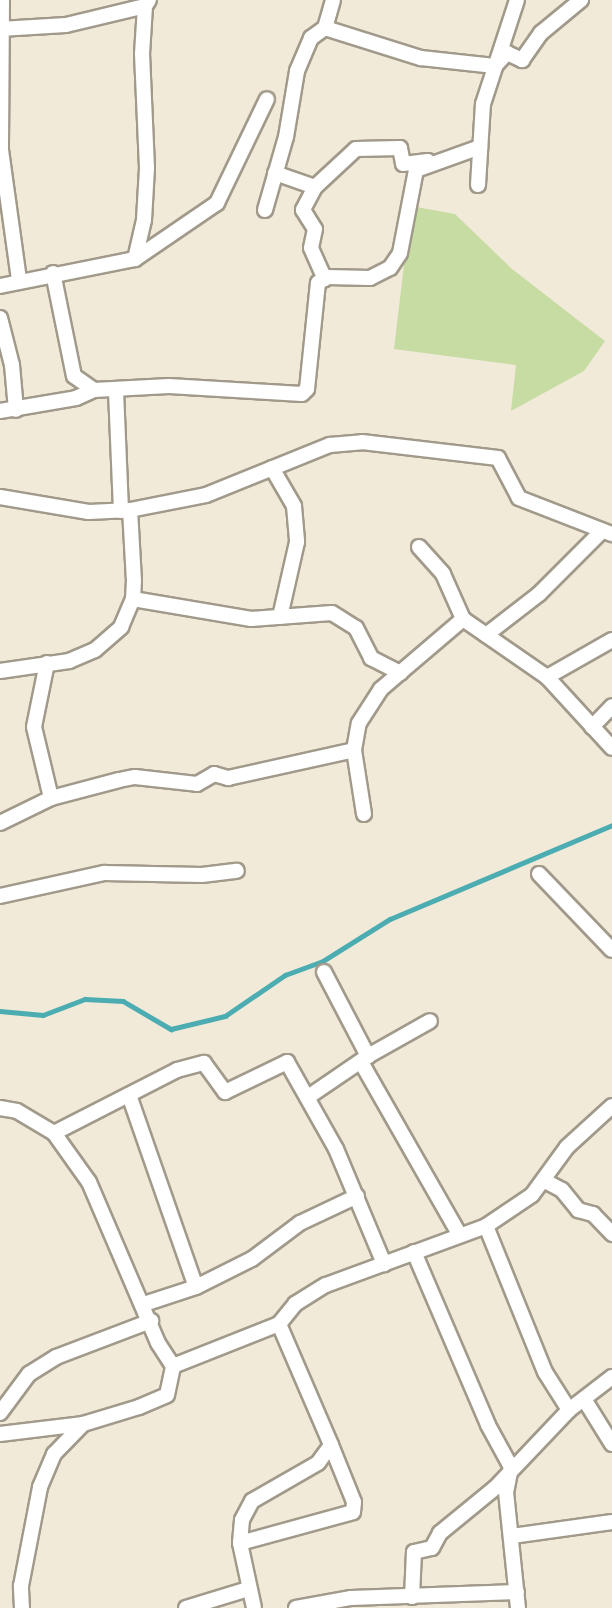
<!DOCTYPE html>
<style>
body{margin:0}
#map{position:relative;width:612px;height:1608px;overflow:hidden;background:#f1ead9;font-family:Signika,sans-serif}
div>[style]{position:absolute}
.green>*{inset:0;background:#c7dca3}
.stream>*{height:4.5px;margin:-2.25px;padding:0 2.25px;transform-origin:2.25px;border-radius:2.25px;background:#4bacb1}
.roads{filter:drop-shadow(2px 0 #a19a8b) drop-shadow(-2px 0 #a19a8b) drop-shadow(0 2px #a19a8b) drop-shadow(0 -2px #a19a8b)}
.minor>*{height:14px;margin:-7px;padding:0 7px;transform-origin:7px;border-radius:7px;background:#fff}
span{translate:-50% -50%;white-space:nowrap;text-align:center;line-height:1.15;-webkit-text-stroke:6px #fff;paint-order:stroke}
</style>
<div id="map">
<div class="green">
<div style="clip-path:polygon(411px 206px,455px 214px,512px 269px,605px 341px,584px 371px,511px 411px,516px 365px,394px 349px)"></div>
</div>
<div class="stream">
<div style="left:0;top:1011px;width:43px;rotate:5.3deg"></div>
<div style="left:43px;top:1015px;width:45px;rotate:-20.9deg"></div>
<div style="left:85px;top:999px;width:38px;rotate:3deg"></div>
<div style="left:123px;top:1001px;width:56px;rotate:30.3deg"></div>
<div style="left:171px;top:1029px;width:56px;rotate:-13.5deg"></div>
<div style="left:225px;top:1016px;width:73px;rotate:-34.3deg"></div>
<div style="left:285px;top:975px;width:40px;rotate:-20.2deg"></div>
<div style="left:323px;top:961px;width:79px;rotate:-32.1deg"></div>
<div style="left:390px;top:919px;width:241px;rotate:-22.9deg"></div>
</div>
<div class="roads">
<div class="minor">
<div style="left:2px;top:0;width:150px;rotate:90.4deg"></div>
<div style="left:1px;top:150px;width:131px;rotate:82.1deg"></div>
<div style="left:325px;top:28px;width:101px;rotate:17.4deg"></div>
<div style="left:421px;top:58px;width:74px;rotate:6.2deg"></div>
<div style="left:495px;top:66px;width:18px;rotate:-47deg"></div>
<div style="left:507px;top:53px;width:17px;rotate:25deg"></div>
<div style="left:522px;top:60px;width:33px;rotate:-55deg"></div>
<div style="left:541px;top:33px;width:52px;rotate:-39.5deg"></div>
<div style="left:0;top:29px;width:66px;rotate:-3.5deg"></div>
<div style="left:66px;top:25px;width:81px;rotate:-13.5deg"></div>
<div style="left:275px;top:173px;width:42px;rotate:19.3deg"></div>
<div style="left:315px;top:187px;width:56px;rotate:-42.8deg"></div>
<div style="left:356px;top:149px;width:44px;rotate:-1.3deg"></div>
<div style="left:400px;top:148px;width:16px;rotate:79deg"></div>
<div style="left:403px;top:164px;width:25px;rotate:-7deg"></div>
<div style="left:478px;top:185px;width:81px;rotate:-86.5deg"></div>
<div style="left:483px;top:104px;width:109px;rotate:-71.9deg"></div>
<div style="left:315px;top:187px;width:26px;rotate:118deg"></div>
<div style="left:303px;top:210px;width:22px;rotate:58deg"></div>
<div style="left:315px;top:229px;width:19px;rotate:102deg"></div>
<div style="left:311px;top:248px;width:34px;rotate:66deg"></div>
<div style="left:265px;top:210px;width:76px;rotate:-74deg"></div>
<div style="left:286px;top:137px;width:67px;rotate:-80.5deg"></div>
<div style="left:297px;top:71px;width:36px;rotate:-67deg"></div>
<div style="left:311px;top:38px;width:17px;rotate:-36deg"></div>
<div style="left:325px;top:28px;width:29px;rotate:-74deg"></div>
<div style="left:135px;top:259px;width:99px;rotate:-34.3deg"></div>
<div style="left:217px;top:203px;width:115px;rotate:-64.3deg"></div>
<div style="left:53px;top:273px;width:105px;rotate:78.5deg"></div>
<div style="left:74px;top:376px;width:24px;rotate:35deg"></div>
<div style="left:0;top:286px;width:138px;rotate:-11.3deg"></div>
<div style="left:135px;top:259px;width:40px;rotate:-77deg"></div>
<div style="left:144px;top:220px;width:52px;rotate:-86.7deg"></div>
<div style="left:147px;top:168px;width:114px;rotate:-92.5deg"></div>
<div style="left:142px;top:54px;width:48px;rotate:-86.4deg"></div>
<div style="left:145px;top:6px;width:7px;rotate:-56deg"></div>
<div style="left:0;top:318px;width:49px;rotate:75.7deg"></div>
<div style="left:12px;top:365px;width:45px;rotate:84.9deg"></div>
<div style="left:116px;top:391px;width:120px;rotate:87.6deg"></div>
<div style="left:0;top:411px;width:77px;rotate:-9.7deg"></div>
<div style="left:76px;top:398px;width:20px;rotate:-24deg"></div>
<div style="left:94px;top:390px;width:75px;rotate:-3.1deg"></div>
<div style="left:169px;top:386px;width:133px;rotate:3.4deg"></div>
<div style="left:302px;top:394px;width:7px;rotate:-45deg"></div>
<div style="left:307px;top:389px;width:107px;rotate:-84.1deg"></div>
<div style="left:318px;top:283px;width:11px;rotate:-34deg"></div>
<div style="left:327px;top:277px;width:43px;rotate:1.3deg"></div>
<div style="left:370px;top:278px;width:22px;rotate:-27deg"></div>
<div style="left:390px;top:268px;width:18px;rotate:-56deg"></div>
<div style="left:400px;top:253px;width:85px;rotate:-79.1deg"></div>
<div style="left:416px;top:170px;width:68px;rotate:-19.8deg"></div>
<div style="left:272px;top:468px;width:44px;rotate:59.9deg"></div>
<div style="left:294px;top:506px;width:36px;rotate:85deg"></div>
<div style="left:297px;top:542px;width:77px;rotate:102.8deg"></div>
<div style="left:0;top:497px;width:90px;rotate:9.6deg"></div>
<div style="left:89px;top:512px;width:41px;rotate:-2.8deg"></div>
<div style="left:130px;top:510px;width:77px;rotate:-11.2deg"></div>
<div style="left:206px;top:495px;width:134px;rotate:-22deg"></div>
<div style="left:330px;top:445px;width:32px;rotate:-5deg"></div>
<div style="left:362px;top:442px;width:137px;rotate:6.7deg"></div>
<div style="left:498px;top:458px;width:45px;rotate:62.3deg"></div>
<div style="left:519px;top:498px;width:100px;rotate:21.2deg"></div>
<div style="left:419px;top:547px;width:36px;rotate:48deg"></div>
<div style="left:443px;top:574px;width:49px;rotate:66deg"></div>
<div style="left:463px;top:619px;width:102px;rotate:34.6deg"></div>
<div style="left:547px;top:677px;width:96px;rotate:47.5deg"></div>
<div style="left:133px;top:599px;width:120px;rotate:9.6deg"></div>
<div style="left:251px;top:619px;width:81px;rotate:-4.2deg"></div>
<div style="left:332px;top:613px;width:28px;rotate:32deg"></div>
<div style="left:356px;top:628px;width:34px;rotate:63deg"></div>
<div style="left:371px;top:658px;width:33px;rotate:27deg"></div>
<div style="left:486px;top:635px;width:67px;rotate:-37.7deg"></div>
<div style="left:539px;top:594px;width:88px;rotate:-45deg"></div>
<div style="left:47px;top:663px;width:65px;rotate:101.5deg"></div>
<div style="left:34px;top:727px;width:73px;rotate:76.5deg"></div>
<div style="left:0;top:671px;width:70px;rotate:-8.2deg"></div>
<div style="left:69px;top:661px;width:28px;rotate:-23deg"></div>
<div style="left:95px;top:650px;width:35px;rotate:-41deg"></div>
<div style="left:121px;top:627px;width:30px;rotate:-67deg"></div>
<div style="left:133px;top:599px;width:18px;rotate:-87deg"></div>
<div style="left:134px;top:581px;width:71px;rotate:-93.2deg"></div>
<div style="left:547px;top:677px;width:75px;rotate:-29.6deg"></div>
<div style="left:592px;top:727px;width:29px;rotate:-46deg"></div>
<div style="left:364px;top:814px;width:65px;rotate:-98.9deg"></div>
<div style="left:354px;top:750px;width:27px;rotate:-80deg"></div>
<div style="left:359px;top:723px;width:40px;rotate:-57.1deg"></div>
<div style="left:381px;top:689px;width:108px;rotate:-40.5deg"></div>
<div style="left:0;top:823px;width:57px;rotate:-26.1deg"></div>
<div style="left:51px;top:798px;width:70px;rotate:-14.8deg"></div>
<div style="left:119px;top:780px;width:16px;rotate:-11deg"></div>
<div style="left:135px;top:777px;width:62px;rotate:6.4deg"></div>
<div style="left:197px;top:784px;width:20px;rotate:-30deg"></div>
<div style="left:214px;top:774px;width:15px;rotate:16deg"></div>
<div style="left:228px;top:778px;width:129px;rotate:-12.5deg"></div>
<div style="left:539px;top:874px;width:105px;rotate:46.2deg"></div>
<div style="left:0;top:896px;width:107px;rotate:-12.5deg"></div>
<div style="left:104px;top:873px;width:98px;rotate:1.2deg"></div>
<div style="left:202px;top:875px;width:35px;rotate:-7deg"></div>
<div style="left:324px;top:972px;width:95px;rotate:62.4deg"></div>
<div style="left:361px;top:1062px;width:198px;rotate:60.3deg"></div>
<div style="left:129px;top:1095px;width:203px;rotate:70.8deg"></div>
<div style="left:308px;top:1097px;width:73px;rotate:-34.3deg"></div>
<div style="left:368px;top:1056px;width:71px;rotate:-29.4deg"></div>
<div style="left:0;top:1108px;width:17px;rotate:10deg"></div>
<div style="left:17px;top:1111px;width:43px;rotate:30.7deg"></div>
<div style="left:54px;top:1133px;width:60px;rotate:54.5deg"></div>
<div style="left:89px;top:1182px;width:175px;rotate:66.8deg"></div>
<div style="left:158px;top:1343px;width:27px;rotate:57deg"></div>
<div style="left:173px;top:1366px;width:114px;rotate:-21.6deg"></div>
<div style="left:279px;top:1324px;width:132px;rotate:66.7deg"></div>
<div style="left:331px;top:1445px;width:22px;rotate:126deg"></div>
<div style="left:318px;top:1463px;width:76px;rotate:150.1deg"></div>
<div style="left:252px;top:1501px;width:21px;rotate:118deg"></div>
<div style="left:242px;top:1520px;width:23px;rotate:95deg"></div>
<div style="left:240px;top:1543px;width:66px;rotate:77.8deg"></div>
<div style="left:54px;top:1133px;width:138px;rotate:-27.1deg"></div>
<div style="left:177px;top:1070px;width:28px;rotate:-15deg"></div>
<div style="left:204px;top:1063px;width:36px;rotate:54deg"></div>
<div style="left:225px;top:1092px;width:69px;rotate:-25.8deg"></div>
<div style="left:287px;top:1062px;width:100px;rotate:60.6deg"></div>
<div style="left:336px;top:1149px;width:125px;rotate:67.3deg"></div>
<div style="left:545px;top:1181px;width:19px;rotate:28deg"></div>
<div style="left:562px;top:1190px;width:26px;rotate:51deg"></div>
<div style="left:578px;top:1210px;width:16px;rotate:15deg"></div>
<div style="left:593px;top:1214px;width:28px;rotate:46deg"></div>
<div style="left:486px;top:1226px;width:157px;rotate:68deg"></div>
<div style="left:545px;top:1372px;width:45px;rotate:57.7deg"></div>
<div style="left:414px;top:1252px;width:188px;rotate:66.8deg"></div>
<div style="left:488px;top:1425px;width:48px;rotate:61.3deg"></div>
<div style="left:511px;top:1467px;width:25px;rotate:101deg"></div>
<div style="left:506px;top:1492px;width:117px;rotate:84.1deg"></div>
<div style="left:144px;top:1304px;width:55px;rotate:-18.1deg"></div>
<div style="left:196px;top:1287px;width:63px;rotate:-26.6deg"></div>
<div style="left:252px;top:1259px;width:60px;rotate:-36.9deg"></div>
<div style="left:300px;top:1223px;width:63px;rotate:-25.3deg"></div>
<div style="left:279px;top:1324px;width:26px;rotate:-51deg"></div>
<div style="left:295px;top:1304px;width:36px;rotate:-32deg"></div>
<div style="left:326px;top:1285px;width:171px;rotate:-20.2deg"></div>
<div style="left:486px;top:1226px;width:55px;rotate:-34deg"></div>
<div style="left:532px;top:1195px;width:59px;rotate:-53.9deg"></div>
<div style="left:567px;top:1147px;width:61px;rotate:-42.3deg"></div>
<div style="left:584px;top:1399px;width:53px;rotate:58.1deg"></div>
<div style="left:0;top:1413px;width:49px;rotate:-53.4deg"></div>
<div style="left:29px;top:1374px;width:32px;rotate:-32deg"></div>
<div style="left:56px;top:1357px;width:102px;rotate:-20.8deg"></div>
<div style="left:0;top:1434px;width:84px;rotate:-6.9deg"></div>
<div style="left:83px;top:1424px;width:59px;rotate:-16.9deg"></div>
<div style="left:139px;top:1407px;width:30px;rotate:-23deg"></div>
<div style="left:167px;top:1395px;width:30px;rotate:-78deg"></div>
<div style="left:512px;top:1536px;width:101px;rotate:-8deg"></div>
<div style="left:240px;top:1543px;width:117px;rotate:-15.3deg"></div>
<div style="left:353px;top:1512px;width:10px;rotate:-84deg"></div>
<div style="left:354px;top:1502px;width:61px;rotate:-112deg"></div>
<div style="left:412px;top:1597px;width:45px;rotate:-87.5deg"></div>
<div style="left:414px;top:1552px;width:18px;rotate:-13deg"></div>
<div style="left:432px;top:1548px;width:17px;rotate:-62deg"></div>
<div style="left:440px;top:1533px;width:71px;rotate:-39.3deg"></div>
<div style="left:495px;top:1488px;width:108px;rotate:-46.5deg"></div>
<div style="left:569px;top:1410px;width:54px;rotate:-37.5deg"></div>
<div style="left:22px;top:1608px;width:22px;rotate:-93deg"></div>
<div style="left:21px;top:1586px;width:101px;rotate:-79.1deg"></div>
<div style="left:40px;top:1487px;width:36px;rotate:-67deg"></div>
<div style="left:54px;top:1454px;width:42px;rotate:-46deg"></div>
<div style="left:186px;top:1608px;width:65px;rotate:-17deg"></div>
<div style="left:296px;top:1608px;width:56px;rotate:-10.3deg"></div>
<div style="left:351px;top:1598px;width:166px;rotate:-2.1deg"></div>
</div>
</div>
</div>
